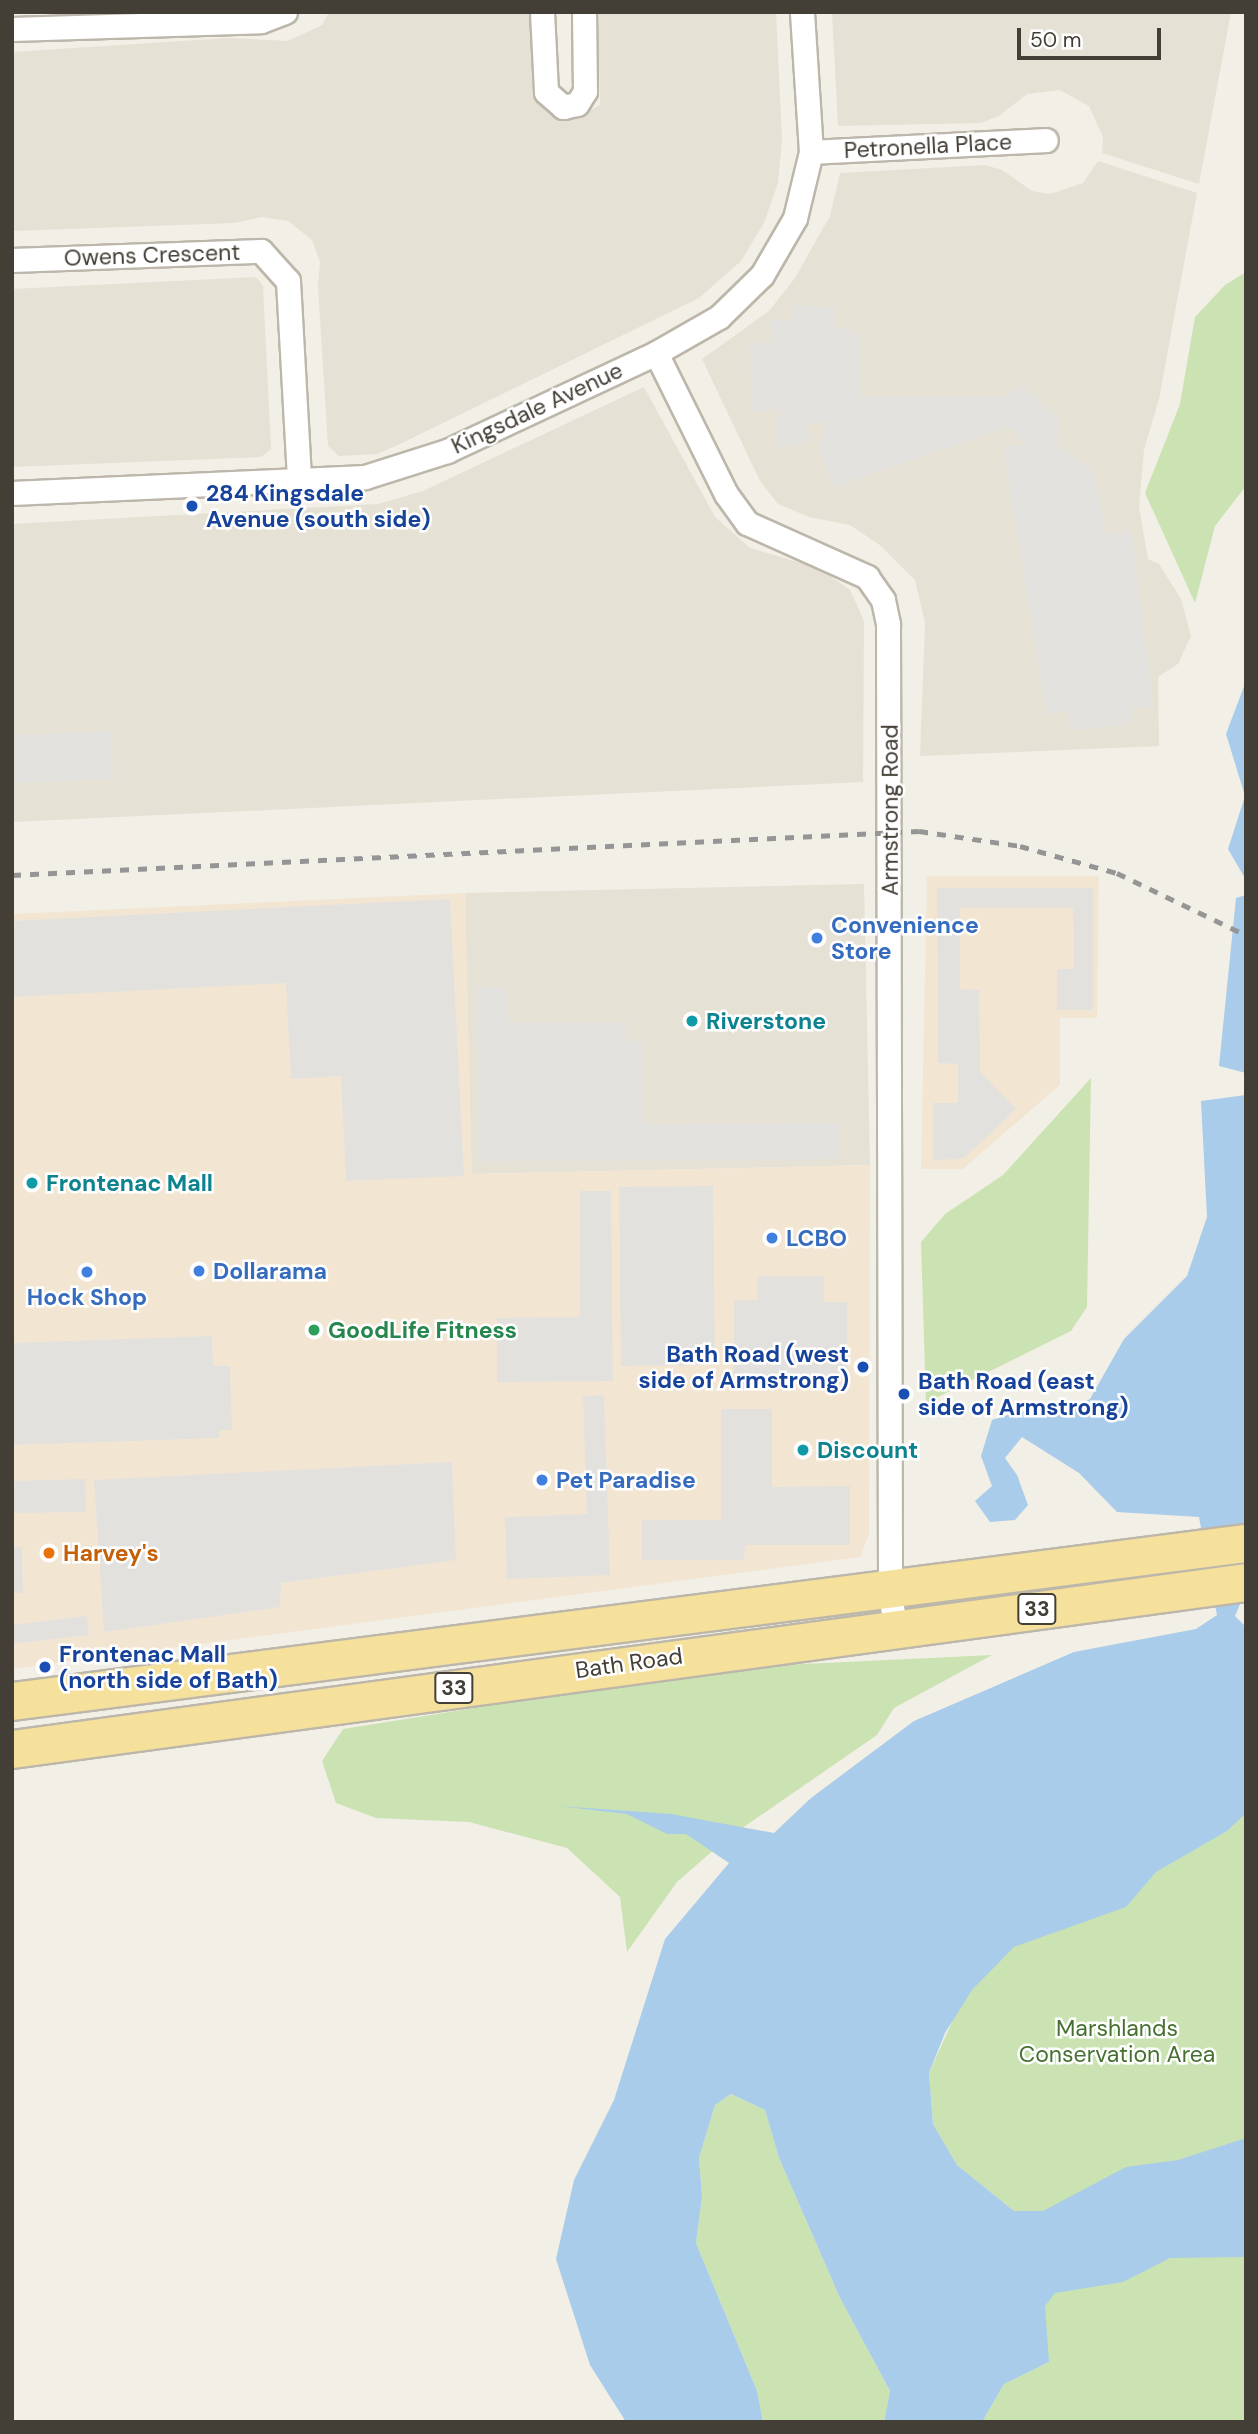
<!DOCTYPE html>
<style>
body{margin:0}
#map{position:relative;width:1258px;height:2434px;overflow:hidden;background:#f2efe7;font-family:"DM Sans",sans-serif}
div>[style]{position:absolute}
.residential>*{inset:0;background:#e5e1d5}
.commercial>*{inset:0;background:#f2e6d3}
.green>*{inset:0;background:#cbe3b3}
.parking>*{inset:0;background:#e3e1de}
.water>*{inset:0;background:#a8cce9}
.roads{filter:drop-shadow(2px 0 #bcb7aa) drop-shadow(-2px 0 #bcb7aa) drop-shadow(0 2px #bcb7aa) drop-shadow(0 -2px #bcb7aa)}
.street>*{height:23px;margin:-11.5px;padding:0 11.5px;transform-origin:11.5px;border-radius:11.5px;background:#fff}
.primary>*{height:37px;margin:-18.5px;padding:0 18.5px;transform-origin:18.5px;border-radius:18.5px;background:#f5e09c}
.rail>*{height:5px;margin-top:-2.5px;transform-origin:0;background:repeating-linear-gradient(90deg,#959595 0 9px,transparent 0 18px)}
.dots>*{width:19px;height:19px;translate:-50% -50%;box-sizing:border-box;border:4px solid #fff;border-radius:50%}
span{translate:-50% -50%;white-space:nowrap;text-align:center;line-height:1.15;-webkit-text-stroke:5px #fff;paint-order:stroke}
.shield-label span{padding:2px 5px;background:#fff;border:2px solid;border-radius:5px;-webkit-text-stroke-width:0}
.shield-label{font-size:21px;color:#443f36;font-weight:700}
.street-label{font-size:23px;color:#443f36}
.transit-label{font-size:23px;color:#164399;font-weight:700}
.left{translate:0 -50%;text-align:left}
.right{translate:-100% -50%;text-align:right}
.shop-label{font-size:23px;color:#366cbe;font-weight:700}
.culture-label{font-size:23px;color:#0d838f;font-weight:700}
.leisure-label{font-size:23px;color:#27864d;font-weight:700}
.food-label{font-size:23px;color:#c56008;font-weight:700}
.park-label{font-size:23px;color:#45702f}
.frame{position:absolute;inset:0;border:14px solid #443f36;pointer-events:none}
.scale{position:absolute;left:1017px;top:28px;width:144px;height:32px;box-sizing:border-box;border:4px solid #443f36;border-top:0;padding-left:9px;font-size:21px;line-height:24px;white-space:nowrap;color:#443f36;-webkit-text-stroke:5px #fff;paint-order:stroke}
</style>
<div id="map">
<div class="residential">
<div style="clip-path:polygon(329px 12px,531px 12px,532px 84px,539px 103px,557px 113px,581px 115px,600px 105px,598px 12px,776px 12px,782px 140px,778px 183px,764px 223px,741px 261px,699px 298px,400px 444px,377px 454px,339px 456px,328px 446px,318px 287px,320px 262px,312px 240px,288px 221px,262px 217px,235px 223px,12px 231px,12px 52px,229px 38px,288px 41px,322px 25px)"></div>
<div style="clip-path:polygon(832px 12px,1231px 12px,1199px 184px,1102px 153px,1103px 137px,1089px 106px,1060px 90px,1027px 94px,999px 116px,981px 123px,838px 126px)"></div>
<div style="clip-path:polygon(1098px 161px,1197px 193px,1159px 399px,1144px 450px,1139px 507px,1148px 559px,1159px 564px,1181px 599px,1191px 636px,1178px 664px,1158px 677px,1159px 746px,920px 756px,925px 623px,915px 580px,881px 546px,850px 525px,809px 517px,778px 504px,760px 481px,702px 359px,769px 311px,795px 278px,830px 216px,840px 173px,985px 165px,1002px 170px,1032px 191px,1050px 194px,1083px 183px)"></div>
<div style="clip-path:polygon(256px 277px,263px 286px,271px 449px,261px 457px,12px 467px,12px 289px)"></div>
<div style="clip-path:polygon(644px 387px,715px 517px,750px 548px,818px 568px,850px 590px,864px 621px,863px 782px,12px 822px,12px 524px,378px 504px,423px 491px)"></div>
<div style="clip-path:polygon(864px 884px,870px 1165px,471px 1174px,465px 893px)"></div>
</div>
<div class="commercial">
<div style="clip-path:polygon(927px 876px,1099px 876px,1097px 1018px,1060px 1018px,1060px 1085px,963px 1169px,921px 1169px)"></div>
<div style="clip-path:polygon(465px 893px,472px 1174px,870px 1165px,869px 1534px,860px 1557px,12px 1669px,12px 914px)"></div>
</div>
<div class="green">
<div style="clip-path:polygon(1246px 272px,1246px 486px,1215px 526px,1195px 603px,1145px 493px,1180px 404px,1195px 317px,1225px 285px)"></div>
<div style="clip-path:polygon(1091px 1078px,1087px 1307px,1071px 1331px,926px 1403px,921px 1242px,945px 1214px,1003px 1175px)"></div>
<div style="clip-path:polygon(992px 1655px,894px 1708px,877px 1735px,725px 1840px,677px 1882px,627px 1952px,620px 1897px,567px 1848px,469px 1822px,376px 1818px,336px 1803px,322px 1761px,343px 1729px,723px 1668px)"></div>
<div style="clip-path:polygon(1246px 1764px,1246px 2422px,982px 2422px,1004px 2384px,1049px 2362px,1014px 2211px,957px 2165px,933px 2124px,929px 2073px,952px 2022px,949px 1977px)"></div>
<div style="clip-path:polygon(731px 2094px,765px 2110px,779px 2158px,840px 2298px,890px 2391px,884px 2422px,763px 2422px,757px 2391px,696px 2243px,702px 2197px,699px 2158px,715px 2105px)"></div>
</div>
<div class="parking">
<div style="clip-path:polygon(792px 305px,836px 308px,835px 327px,860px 332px,860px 396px,1006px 396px,1022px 385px,1060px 420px,1056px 443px,1094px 472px,1106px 534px,1131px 530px,1153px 707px,1131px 708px,1132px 723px,1071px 731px,1067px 710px,1047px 716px,1003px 447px,1024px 444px,1010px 426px,834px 487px,819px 450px,826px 422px,805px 424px,812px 442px,776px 447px,777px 409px,752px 413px,750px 344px,774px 342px,770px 320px,793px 320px)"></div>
<div style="clip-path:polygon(111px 731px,113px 779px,12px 783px,12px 735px)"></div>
<div style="clip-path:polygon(937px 888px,1093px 888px,1093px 1010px,1057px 1010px,1057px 969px,1074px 969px,1073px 908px,960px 908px,960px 989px,979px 990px,980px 1072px,1016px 1109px,964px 1158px,933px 1161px,933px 1103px,958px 1103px,958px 1064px,938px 1063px)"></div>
<div style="clip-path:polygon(450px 899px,464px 1176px,346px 1181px,341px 1076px,291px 1079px,286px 983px,12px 997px,12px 921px)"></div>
<div style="clip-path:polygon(477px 987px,506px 987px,507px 1022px,625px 1022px,625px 1041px,642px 1041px,643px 1124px,839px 1123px,840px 1159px,478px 1161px)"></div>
<div style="clip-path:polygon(713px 1186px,715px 1365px,621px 1366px,619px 1187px)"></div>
<div style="clip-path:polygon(580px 1191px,611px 1191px,613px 1381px,497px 1382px,497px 1318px,580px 1317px)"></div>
<div style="clip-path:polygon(757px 1276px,824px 1276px,824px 1302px,847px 1302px,847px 1376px,734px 1376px,734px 1300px,757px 1300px)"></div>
<div style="clip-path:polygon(212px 1336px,213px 1366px,230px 1366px,232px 1430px,219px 1430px,219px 1438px,12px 1445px,12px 1343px)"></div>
<div style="clip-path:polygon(604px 1395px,610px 1575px,507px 1579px,505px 1517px,587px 1514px,583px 1396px)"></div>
<div style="clip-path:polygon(721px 1409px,772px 1409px,772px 1487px,850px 1486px,850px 1545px,745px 1545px,744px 1560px,642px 1560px,642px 1520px,721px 1520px)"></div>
<div style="clip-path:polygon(452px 1462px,456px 1560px,281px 1583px,280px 1607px,104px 1632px,94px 1480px)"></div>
<div style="clip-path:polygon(85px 1479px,86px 1512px,12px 1513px,12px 1481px)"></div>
<div style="clip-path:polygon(12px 1547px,22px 1547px,23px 1593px,12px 1593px)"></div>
<div style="clip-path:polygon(87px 1616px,89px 1635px,12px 1644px,12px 1625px)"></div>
</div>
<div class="water">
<div style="clip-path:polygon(1246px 681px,1246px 880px,1228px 849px,1245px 796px,1226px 734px)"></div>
<div style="clip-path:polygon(1246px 895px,1246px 1073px,1219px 1066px,1236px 898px)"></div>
<div style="clip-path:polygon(1246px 1095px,1246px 1590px,1235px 1616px,1246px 1627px,1246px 1813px,1227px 1831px,1156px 1872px,1126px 1907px,1014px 1947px,972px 1990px,945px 2033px,929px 2073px,933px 2124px,957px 2165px,1014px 2211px,1043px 2211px,1126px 2167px,1178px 2160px,1246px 2138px,1246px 2257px,1170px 2258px,1123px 2282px,1055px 2293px,1045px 2306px,1049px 2362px,1004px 2384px,982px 2422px,884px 2422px,890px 2391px,840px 2298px,779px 2158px,765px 2110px,731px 2094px,715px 2105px,699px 2158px,702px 2197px,696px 2243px,757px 2391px,763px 2422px,626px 2422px,590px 2365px,556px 2259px,574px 2180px,614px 2100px,665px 1939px,729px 1863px,686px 1834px,667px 1834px,627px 1814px,558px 1806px,671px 1814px,774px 1833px,811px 1798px,914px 1721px,1074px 1652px,1196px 1629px,1217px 1615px,1199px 1517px,1117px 1512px,1079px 1473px,1022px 1437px,1005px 1458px,1017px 1475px,1028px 1505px,1015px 1520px,990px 1522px,975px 1501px,992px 1486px,981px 1456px,992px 1420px,1020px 1411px,1060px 1414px,1090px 1399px,1124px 1339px,1187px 1276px,1207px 1217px,1201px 1101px)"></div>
</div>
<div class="roads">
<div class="street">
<div style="left:542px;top:12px;width:80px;rotate:87.1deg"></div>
<div style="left:546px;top:92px;width:23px;rotate:41deg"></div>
<div style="left:563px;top:107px;width:14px;rotate:-12deg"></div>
<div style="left:577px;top:104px;width:15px;rotate:-58deg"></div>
<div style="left:585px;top:91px;width:79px;rotate:-90.7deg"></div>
<div style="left:12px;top:29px;width:249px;rotate:-1.8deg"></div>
<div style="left:261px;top:21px;width:26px;rotate:-21deg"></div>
<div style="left:811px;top:152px;width:235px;rotate:-2.9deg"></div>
<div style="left:12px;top:260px;width:249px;rotate:-2.1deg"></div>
<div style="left:261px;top:251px;width:40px;rotate:48deg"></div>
<div style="left:288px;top:281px;width:199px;rotate:86.8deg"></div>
<div style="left:656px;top:353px;width:157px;rotate:63.6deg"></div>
<div style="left:726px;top:494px;width:36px;rotate:54deg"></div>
<div style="left:747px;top:523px;width:132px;rotate:24.2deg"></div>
<div style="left:867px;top:577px;width:28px;rotate:55deg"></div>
<div style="left:883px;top:600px;width:25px;rotate:78deg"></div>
<div style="left:888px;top:624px;width:968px;rotate:89.88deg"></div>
<div style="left:890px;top:1592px;width:34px;rotate:82deg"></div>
<div style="left:12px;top:493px;width:353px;rotate:-2.6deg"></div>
<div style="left:365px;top:477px;width:86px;rotate:-17.6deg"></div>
<div style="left:447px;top:451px;width:231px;rotate:-25.1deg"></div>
<div style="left:656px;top:353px;width:73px;rotate:-29.7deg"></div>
<div style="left:719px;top:317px;width:60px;rotate:-44.3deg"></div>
<div style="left:762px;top:275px;width:66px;rotate:-59.9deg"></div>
<div style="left:795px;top:218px;width:68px;rotate:-76.4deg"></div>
<div style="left:811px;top:152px;width:140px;rotate:-93.7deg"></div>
</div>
<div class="primary">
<div style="left:12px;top:1701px;width:1244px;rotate:-7.3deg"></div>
<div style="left:12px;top:1749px;width:1245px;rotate:-7.71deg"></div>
</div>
</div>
<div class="rail">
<div style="left:12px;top:875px;width:908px;rotate:-2.78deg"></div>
<div style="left:919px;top:831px;width:102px;rotate:8.4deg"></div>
<div style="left:1020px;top:846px;width:101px;rotate:15.6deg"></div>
<div style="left:1117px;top:873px;width:143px;rotate:25.7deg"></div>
</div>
<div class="dots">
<div style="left:192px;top:506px;background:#1a4fb4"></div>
<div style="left:817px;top:938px;background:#3f7fe0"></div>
<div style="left:692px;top:1021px;background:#0f9aa8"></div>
<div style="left:32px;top:1183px;background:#0f9aa8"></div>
<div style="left:772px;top:1238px;background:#3f7fe0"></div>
<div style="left:199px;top:1271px;background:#3f7fe0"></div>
<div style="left:87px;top:1272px;background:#3f7fe0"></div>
<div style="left:314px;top:1330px;background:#2e9e5b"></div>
<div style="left:863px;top:1367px;background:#1a4fb4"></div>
<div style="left:904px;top:1394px;background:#1a4fb4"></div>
<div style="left:803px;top:1450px;background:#0f9aa8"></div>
<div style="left:542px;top:1480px;background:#3f7fe0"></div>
<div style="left:49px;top:1553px;background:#e8710a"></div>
<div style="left:45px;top:1667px;background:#1a4fb4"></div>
</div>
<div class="shield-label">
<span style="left:1037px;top:1609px">33</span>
<span style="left:454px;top:1688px">33</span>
</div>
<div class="street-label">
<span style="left:928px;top:146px;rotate:-3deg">Petronella Place</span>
<span style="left:152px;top:255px;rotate:-2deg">Owens Crescent</span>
<span style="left:537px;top:408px;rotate:-25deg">Kingsdale Avenue</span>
<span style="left:890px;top:810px;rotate:-90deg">Armstrong Road</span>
<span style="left:629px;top:1663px;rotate:-8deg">Bath Road</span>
</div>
<div class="transit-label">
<span class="left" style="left:206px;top:506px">284 Kingsdale<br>Avenue (south side)</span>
<span class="right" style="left:849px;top:1367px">Bath Road (west<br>side of Armstrong)</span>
<span class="left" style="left:918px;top:1394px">Bath Road (east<br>side of Armstrong)</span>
<span class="left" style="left:59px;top:1667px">Frontenac Mall<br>(north side of Bath)</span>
</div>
<div class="shop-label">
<span class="left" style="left:831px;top:938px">Convenience<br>Store</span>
<span class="left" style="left:786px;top:1238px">LCBO</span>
<span class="left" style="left:213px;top:1271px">Dollarama</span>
<span style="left:87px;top:1297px">Hock Shop</span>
<span class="left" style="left:556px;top:1480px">Pet Paradise</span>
</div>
<div class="culture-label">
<span class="left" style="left:706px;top:1021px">Riverstone</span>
<span class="left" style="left:46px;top:1183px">Frontenac Mall</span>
<span class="left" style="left:817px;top:1450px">Discount</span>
</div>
<div class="leisure-label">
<span class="left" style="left:328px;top:1330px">GoodLife Fitness</span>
</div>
<div class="food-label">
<span class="left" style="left:63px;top:1553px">Harvey's</span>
</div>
<div class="park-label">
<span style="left:1117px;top:2041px">Marshlands<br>Conservation Area</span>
</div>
<div class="frame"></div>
<div class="scale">50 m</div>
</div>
